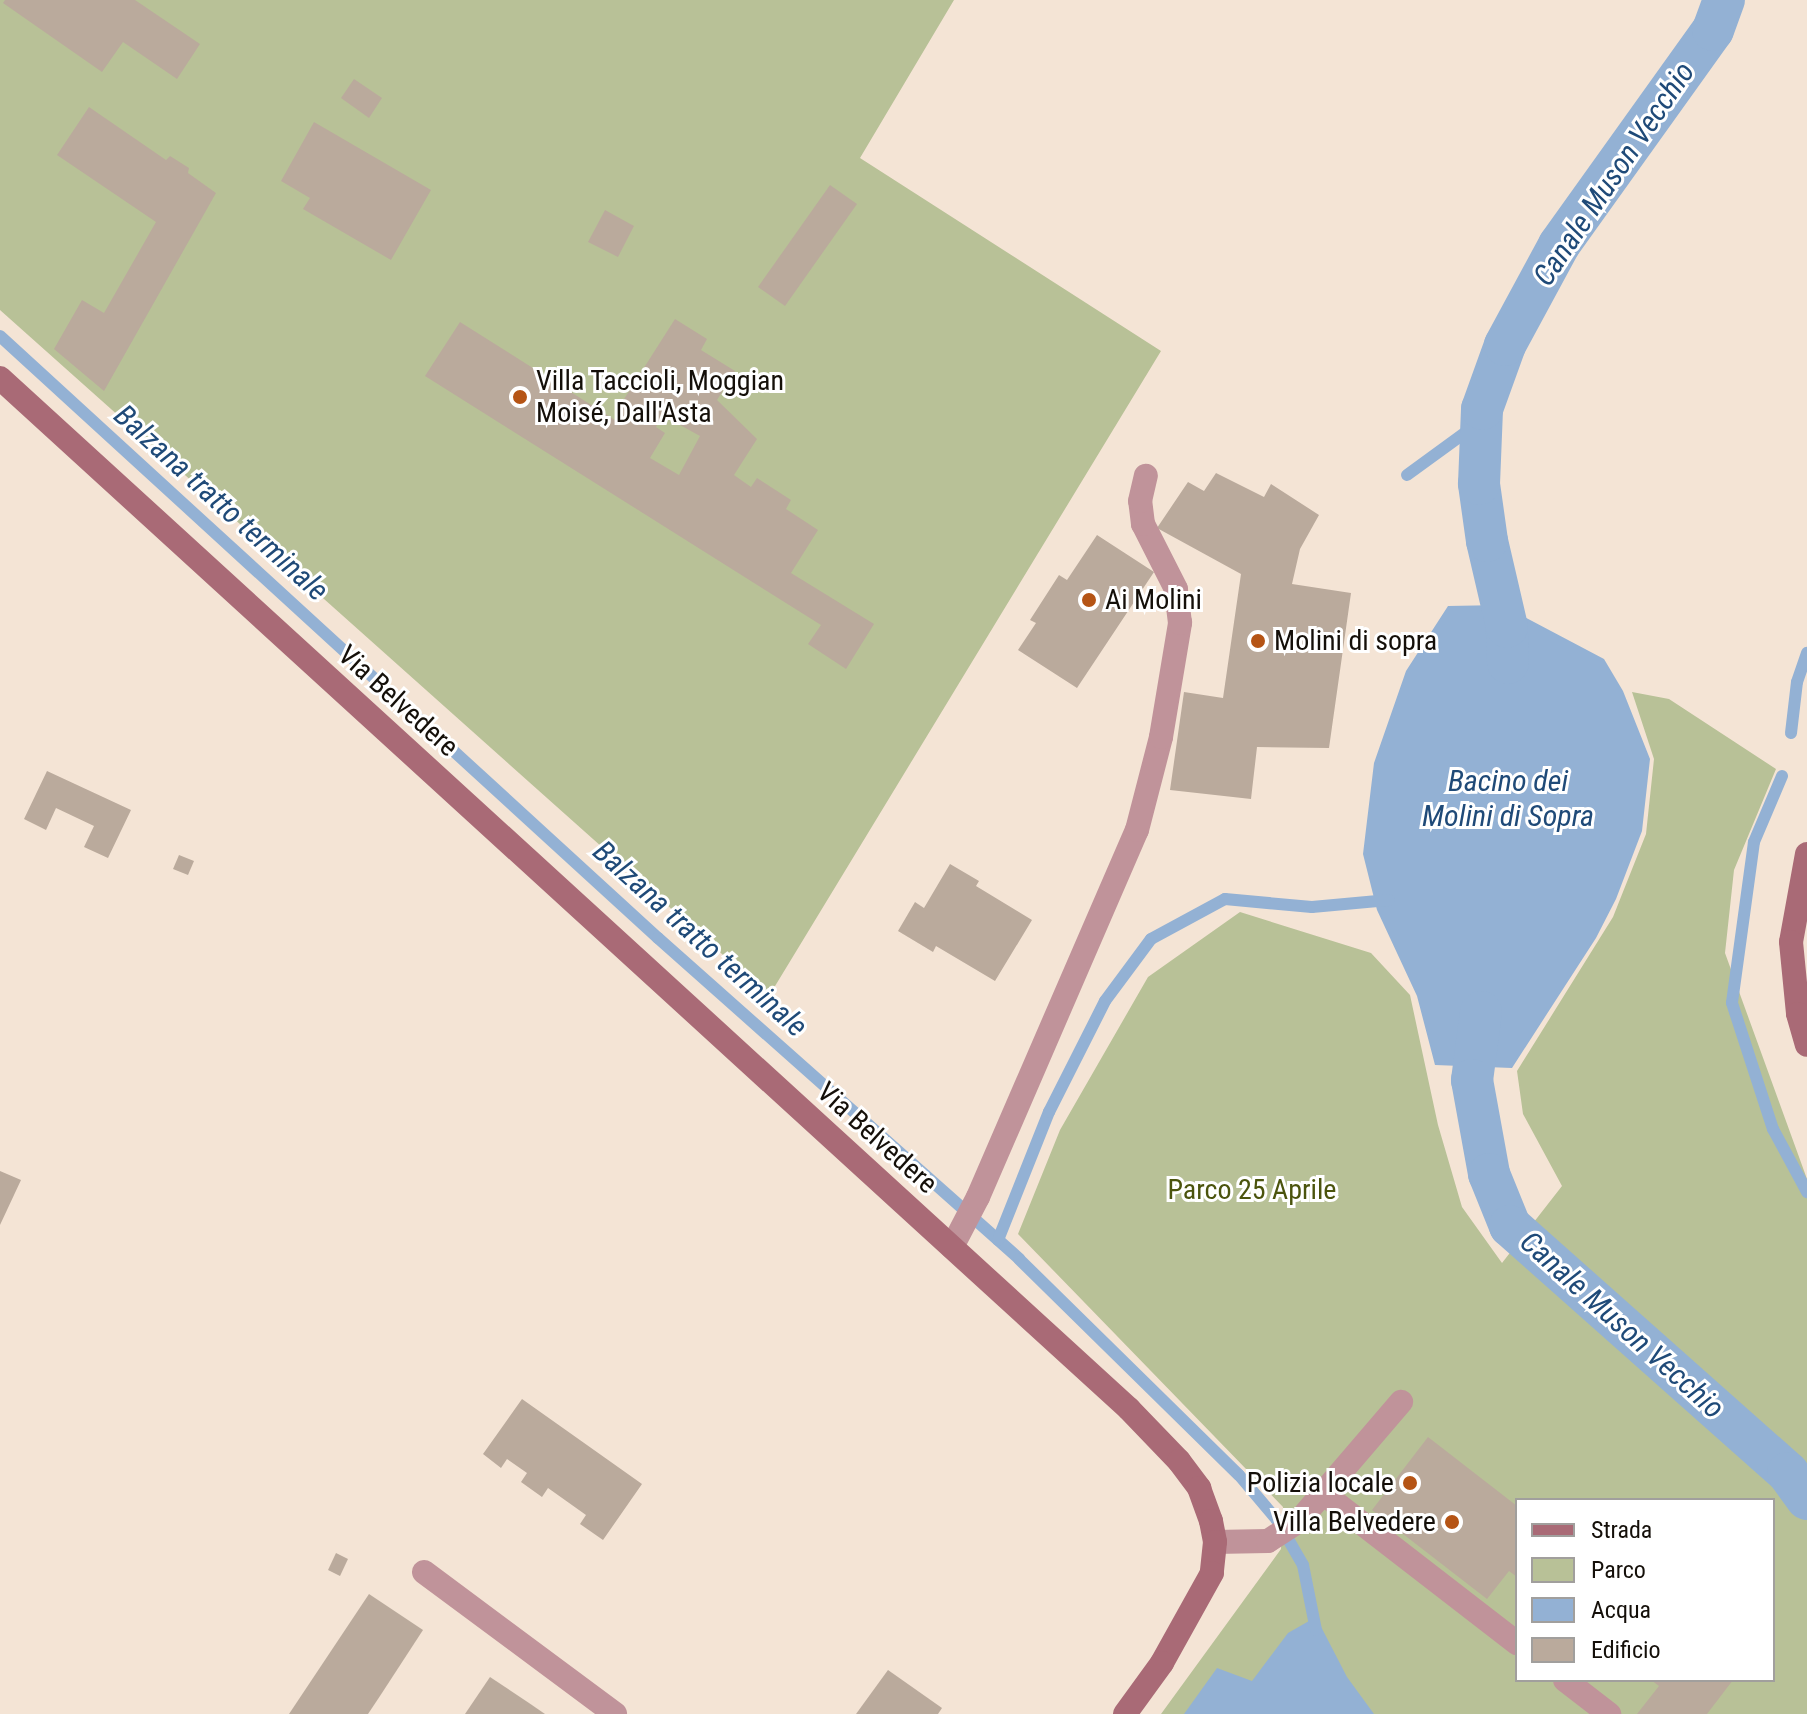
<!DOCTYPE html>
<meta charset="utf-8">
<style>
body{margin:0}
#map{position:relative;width:1807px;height:1714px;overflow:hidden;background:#f4e4d5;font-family:"Roboto Condensed",sans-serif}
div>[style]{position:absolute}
.green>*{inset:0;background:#b8c197}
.water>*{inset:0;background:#93b1d4}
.stream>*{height:12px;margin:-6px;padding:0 6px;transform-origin:6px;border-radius:6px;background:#93b1d4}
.canal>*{height:42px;margin:-21px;padding:0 21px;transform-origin:21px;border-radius:21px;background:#93b1d4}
.building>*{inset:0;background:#baaa9c}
.lane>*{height:24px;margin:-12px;padding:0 12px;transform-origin:12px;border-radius:12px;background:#c0939a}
.secondary>*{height:24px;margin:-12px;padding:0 12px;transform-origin:12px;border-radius:12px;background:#a96a76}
.dots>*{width:22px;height:22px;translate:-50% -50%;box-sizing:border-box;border:4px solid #fff;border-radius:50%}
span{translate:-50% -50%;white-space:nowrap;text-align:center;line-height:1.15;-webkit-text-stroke:6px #fff;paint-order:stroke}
.poi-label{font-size:28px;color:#140f09}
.left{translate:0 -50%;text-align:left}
.right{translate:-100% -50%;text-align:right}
.street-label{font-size:28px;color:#140f09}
.park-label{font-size:28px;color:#4b540d}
.water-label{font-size:30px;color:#1f4a78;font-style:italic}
.legend{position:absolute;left:1515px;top:1498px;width:260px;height:184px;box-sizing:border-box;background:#fff;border:2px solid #a19f9d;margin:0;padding:10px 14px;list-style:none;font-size:24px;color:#140f09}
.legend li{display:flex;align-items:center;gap:16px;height:40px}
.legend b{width:40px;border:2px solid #a19f9d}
</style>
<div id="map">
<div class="green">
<div style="clip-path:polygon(0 0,954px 0,860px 158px,1161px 351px,769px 996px,0 310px)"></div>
<div style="clip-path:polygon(evenodd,1632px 692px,1669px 699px,1776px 769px,1734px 870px,1725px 953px,1807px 1179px,1807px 1714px,1161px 1714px,1281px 1549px,1283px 1507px,1018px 1234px,1060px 1130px,1148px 977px,1240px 912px,1371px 953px,1410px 995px,1438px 1125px,1462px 1207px,1502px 1263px,1562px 1186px,1523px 1114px,1517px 1071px,1613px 917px,1646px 834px,1654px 759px,1632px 692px,1517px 1500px,1773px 1500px,1773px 1680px,1517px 1680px,1517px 1500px)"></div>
</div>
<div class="water">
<div style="clip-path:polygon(1502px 605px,1604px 659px,1623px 691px,1650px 759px,1642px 831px,1616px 899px,1596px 938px,1512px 1068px,1435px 1065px,1417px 996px,1377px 910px,1363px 854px,1374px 763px,1406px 671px,1448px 606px)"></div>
<div style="clip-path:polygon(1316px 1617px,1347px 1677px,1374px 1714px,1184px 1714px,1217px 1668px,1252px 1681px,1288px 1633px)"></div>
</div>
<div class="stream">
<div style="left:0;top:336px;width:892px;rotate:42.46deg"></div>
<div style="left:658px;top:938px;width:483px;rotate:41.6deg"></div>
<div style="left:1019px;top:1259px;width:308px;rotate:44.5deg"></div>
<div style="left:1239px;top:1475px;width:59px;rotate:49.8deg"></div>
<div style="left:1277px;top:1520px;width:52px;rotate:60deg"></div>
<div style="left:1303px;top:1565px;width:66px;rotate:78.7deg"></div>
<div style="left:1407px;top:475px;width:92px;rotate:-36.1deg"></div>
<div style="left:1791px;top:733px;width:51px;rotate:-83.3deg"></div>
<div style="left:1797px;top:682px;width:31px;rotate:-71deg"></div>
<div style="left:1782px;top:776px;width:72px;rotate:113deg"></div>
<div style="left:1754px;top:842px;width:162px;rotate:97.8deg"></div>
<div style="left:1732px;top:1003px;width:133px;rotate:72deg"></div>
<div style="left:1773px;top:1129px;width:72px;rotate:61.6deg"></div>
<div style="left:998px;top:1240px;width:138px;rotate:-68.3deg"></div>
<div style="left:1049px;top:1112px;width:124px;rotate:-63.2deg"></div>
<div style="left:1105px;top:1001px;width:77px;rotate:-53.4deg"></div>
<div style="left:1151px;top:939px;width:84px;rotate:-28.4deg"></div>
<div style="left:1225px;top:899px;width:87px;rotate:5.3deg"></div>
<div style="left:1312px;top:907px;width:77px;rotate:-5.2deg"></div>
</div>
<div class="canal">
<div style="left:1508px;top:663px;width:36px;rotate:-92deg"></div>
<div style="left:1507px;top:627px;width:88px;rotate:-103.1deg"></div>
<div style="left:1487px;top:541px;width:58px;rotate:-98deg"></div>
<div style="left:1479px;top:484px;width:75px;rotate:-87.7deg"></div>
<div style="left:1482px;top:409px;width:68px;rotate:-70.2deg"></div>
<div style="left:1505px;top:345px;width:114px;rotate:-61.6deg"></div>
<div style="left:1559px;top:245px;width:264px;rotate:-54.4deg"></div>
<div style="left:1713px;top:30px;width:32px;rotate:-70deg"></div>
<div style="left:1481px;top:1012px;width:69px;rotate:97.5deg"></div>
<div style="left:1472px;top:1080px;width:96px;rotate:79.7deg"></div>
<div style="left:1489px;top:1174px;width:56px;rotate:68deg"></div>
<div style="left:1510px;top:1226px;width:372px;rotate:41.6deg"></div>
<div style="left:1788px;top:1473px;width:32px;rotate:54deg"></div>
</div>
<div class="building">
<div style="clip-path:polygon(5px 0,135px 0,200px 44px,177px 79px,123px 42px,102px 72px,3px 3px)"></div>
<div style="clip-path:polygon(354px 79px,382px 98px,369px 118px,341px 98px)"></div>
<div style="clip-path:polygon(89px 107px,166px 160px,170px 156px,189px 168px,188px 173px,216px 193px,104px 391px,54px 349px,82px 300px,104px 313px,156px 222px,57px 155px)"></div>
<div style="clip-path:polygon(314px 122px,431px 190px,391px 260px,303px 209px,310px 198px,281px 181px)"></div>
<div style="clip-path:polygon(830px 185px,857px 204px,785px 306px,758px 287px)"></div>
<div style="clip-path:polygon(605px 210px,634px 226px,618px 257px,588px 242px)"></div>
<div style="clip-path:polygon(evenodd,675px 319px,707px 339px,701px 350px,735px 371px,717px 400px,757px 439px,734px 475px,751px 487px,757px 478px,791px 500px,786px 509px,818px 530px,791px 573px,874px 624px,846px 669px,808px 644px,821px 625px,425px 376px,460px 322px,615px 420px,622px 409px,619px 407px,675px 319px,662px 415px,700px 436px,679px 475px,650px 458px,665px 433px,656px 427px,662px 415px)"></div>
<div style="clip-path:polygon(1216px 473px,1264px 497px,1271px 484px,1319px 515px,1300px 549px,1292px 584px,1351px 593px,1329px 748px,1257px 747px,1251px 799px,1170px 790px,1184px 692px,1223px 698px,1241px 574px,1157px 528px,1188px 482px,1204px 491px)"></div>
<div style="clip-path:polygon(1097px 535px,1154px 572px,1077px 688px,1018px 650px,1036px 623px,1030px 620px,1059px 575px,1067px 580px)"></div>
<div style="clip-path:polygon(47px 771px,131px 810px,108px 858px,84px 847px,94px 826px,56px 808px,46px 830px,24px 819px)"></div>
<div style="clip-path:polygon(179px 855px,194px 861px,188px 875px,173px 869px)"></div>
<div style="clip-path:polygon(950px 864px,979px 881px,976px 886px,1032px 920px,995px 981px,936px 946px,933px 952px,898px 931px,915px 902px,924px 908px)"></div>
<div style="clip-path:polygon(0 1171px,21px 1180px,0 1225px)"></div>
<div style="clip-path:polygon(522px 1399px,642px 1484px,603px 1540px,580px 1524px,586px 1515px,548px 1488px,542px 1497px,521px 1482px,527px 1473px,507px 1459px,501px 1468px,483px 1454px)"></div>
<div style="clip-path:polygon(1428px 1437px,1517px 1506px,1517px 1577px,1509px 1571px,1487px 1599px,1372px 1510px)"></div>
<div style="clip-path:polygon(336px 1553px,348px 1559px,340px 1576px,328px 1570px)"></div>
<div style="clip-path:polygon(369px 1594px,423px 1630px,380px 1696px,368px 1714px,289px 1714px)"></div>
<div style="clip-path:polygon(888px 1670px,942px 1708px,938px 1714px,856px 1714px)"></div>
<div style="clip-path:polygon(490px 1677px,529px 1703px,545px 1714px,465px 1714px)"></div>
<div style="clip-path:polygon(1651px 1680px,1733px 1680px,1707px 1714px,1637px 1714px,1659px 1686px)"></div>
</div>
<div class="lane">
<div style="left:952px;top:1247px;width:56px;rotate:-62.5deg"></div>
<div style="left:978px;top:1197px;width:400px;rotate:-66.6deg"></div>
<div style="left:1137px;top:830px;width:96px;rotate:-75.5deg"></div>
<div style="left:1161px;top:737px;width:116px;rotate:-80.5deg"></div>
<div style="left:1180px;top:623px;width:34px;rotate:-97deg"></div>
<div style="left:1176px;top:589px;width:73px;rotate:-116.9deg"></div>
<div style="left:1143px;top:524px;width:23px;rotate:-97deg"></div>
<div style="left:1140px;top:501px;width:26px;rotate:-77deg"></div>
<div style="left:1324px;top:1494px;width:244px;rotate:37.7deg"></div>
<div style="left:1215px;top:1542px;width:53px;rotate:-1.1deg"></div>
<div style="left:1268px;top:1541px;width:37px;rotate:-33deg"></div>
<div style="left:1299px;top:1521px;width:157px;rotate:-49.4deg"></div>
<div style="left:424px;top:1572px;width:238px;rotate:36.6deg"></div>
<div style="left:1565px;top:1680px;width:56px;rotate:37.7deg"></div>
</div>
<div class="secondary">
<div style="left:0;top:378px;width:1529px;rotate:42.4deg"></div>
<div style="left:1129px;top:1409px;width:72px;rotate:46.1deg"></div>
<div style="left:1179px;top:1461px;width:34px;rotate:53deg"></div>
<div style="left:1199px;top:1488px;width:35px;rotate:70deg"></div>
<div style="left:1211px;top:1521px;width:21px;rotate:79deg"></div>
<div style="left:1215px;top:1542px;width:31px;rotate:96deg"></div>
<div style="left:1212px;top:1573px;width:103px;rotate:119.1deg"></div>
<div style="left:1162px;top:1663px;width:63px;rotate:126deg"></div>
<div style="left:1807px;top:854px;width:89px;rotate:100.3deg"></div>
<div style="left:1791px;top:942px;width:72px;rotate:84.4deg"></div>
<div style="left:1798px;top:1014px;width:32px;rotate:74deg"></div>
</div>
<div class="dots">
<div style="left:520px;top:397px;background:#b55415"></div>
<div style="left:1089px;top:600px;background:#b55415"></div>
<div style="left:1258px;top:641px;background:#b55415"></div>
<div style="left:1410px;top:1483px;background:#b55415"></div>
<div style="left:1452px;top:1522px;background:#b55415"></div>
</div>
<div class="poi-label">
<span class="left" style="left:536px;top:397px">Villa Taccioli, Moggian<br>Moisé, Dall'Asta</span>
<span class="left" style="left:1105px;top:600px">Ai Molini</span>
<span class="left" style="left:1274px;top:641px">Molini di sopra</span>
<span class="right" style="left:1394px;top:1483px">Polizia locale</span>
<span class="right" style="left:1436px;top:1522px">Villa Belvedere</span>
</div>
<div class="street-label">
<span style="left:398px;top:701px;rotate:42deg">Via Belvedere</span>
<span style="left:877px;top:1138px;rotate:42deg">Via Belvedere</span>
</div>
<div class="park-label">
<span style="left:1252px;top:1190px">Parco 25 Aprile</span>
</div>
<div class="water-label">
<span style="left:1614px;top:174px;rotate:-56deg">Canale Muson Vecchio</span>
<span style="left:221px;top:503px;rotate:42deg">Balzana tratto terminale</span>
<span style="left:1508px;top:798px">Bacino dei<br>Molini di Sopra</span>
<span style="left:700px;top:939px;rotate:42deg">Balzana tratto terminale</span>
<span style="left:1622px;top:1325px;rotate:42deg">Canale Muson Vecchio</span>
</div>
<ul class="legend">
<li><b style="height:10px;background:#a96a76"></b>Strada</li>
<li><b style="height:22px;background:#b8c197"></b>Parco</li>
<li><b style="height:22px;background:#93b1d4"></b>Acqua</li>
<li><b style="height:22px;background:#baaa9c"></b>Edificio</li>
</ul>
</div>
